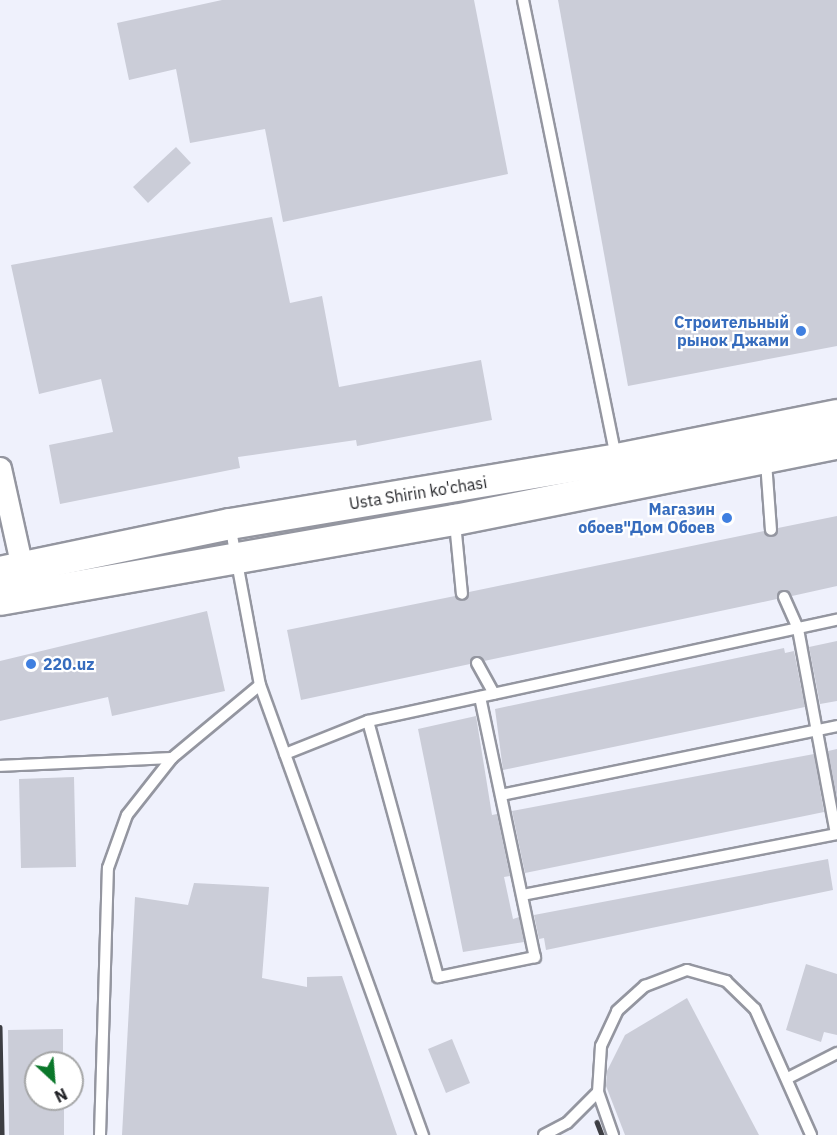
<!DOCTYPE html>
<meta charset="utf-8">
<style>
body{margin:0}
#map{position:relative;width:837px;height:1135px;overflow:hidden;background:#eff1fc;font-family:"IBM Plex Sans",sans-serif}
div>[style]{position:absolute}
.building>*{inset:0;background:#cbcdd8}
.roads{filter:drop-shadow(2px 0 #9496a0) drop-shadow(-2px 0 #9496a0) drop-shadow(0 2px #9496a0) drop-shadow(0 -2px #9496a0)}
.lane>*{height:10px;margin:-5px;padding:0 5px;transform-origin:5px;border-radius:5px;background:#fff}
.street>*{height:21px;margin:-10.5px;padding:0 10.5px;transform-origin:10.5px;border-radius:10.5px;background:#fff}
.secondary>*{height:30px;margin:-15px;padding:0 15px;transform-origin:15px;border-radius:15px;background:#fff}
.rail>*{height:4.5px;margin:-2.25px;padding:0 2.25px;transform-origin:2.25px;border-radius:2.25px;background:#3d3e43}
.dots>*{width:16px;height:16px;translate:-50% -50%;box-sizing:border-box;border:3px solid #fff;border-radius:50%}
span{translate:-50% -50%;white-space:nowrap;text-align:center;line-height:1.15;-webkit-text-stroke:4.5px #fff;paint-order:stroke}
.shop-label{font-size:16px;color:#366cbe;font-weight:700}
.right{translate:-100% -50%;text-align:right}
.left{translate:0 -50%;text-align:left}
.street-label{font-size:16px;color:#1f2024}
.north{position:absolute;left:24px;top:1051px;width:60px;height:60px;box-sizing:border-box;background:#fff;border:2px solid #a5a6a7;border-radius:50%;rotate:154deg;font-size:16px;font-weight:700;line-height:24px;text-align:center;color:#1f2024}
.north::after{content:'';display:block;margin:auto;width:21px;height:27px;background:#0a772a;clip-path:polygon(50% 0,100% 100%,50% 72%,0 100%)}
</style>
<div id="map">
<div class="building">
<div style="clip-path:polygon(222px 0,474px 0,508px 174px,283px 222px,265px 129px,190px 143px,176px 69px,129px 80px,117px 23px)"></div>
<div style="clip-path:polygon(558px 0,837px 0,837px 346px,628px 386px)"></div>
<div style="clip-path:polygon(176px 147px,191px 163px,148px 203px,133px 187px)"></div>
<div style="clip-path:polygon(272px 217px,290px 303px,322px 296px,339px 387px,481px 360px,492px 420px,357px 446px,356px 440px,238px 457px,240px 468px,60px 504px,49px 445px,113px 432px,101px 379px,39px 394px,11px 265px)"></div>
<div style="clip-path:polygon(837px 516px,837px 586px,792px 596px,782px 590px,777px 599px,484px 661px,477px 656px,470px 664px,301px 700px,287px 630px,455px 596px,463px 601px,469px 592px,764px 531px,772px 537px,778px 528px)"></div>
<div style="clip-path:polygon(207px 611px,225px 691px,112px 716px,108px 697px,0 721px,0 661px)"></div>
<div style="clip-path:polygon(837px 641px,837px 701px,820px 704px,809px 647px)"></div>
<div style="clip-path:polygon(784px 648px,785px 653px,794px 651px,805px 707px,503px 770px,495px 709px)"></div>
<div style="clip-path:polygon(476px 716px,492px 815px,497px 814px,510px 876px,504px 877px,513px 919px,519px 917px,524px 942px,463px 952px,418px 729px)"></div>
<div style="clip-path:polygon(837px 749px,837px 798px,828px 751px)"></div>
<div style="clip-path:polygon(814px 754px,824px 812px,525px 873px,512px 811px)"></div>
<div style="clip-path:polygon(74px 777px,76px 867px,21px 868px,19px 779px)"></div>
<div style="clip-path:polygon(828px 859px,833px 890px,546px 950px,544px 938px,539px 939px,534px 915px)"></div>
<div style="clip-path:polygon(194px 883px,269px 887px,262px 978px,307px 987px,307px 977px,342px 976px,397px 1135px,122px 1135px,135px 897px,188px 905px)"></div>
<div style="clip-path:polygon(806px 964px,837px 974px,837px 1035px,824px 1032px,821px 1042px,786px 1030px)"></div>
<div style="clip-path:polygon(687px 998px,759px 1135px,625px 1135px,606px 1086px,607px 1071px,625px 1035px)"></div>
<div style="clip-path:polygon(63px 1029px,63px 1063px,36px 1063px,36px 1099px,64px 1099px,64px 1135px,9px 1135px,8px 1030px)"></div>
<div style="clip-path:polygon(452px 1039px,470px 1083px,446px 1093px,428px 1049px)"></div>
</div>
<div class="roads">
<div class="lane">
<div style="left:523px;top:0;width:466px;rotate:78.5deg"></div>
<div style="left:766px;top:462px;width:68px;rotate:85.8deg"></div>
<div style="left:455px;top:523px;width:71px;rotate:84.4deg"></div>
<div style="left:230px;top:525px;width:163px;rotate:79.4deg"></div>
<div style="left:260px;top:685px;width:479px;rotate:70.1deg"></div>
<div style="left:784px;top:597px;width:35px;rotate:66deg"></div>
<div style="left:798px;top:629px;width:208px;rotate:79.5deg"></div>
<div style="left:477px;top:663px;width:35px;rotate:61deg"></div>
<div style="left:480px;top:697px;width:266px;rotate:78.1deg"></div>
<div style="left:535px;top:957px;width:99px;rotate:168.3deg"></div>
<div style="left:438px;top:977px;width:265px;rotate:-105.3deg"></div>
<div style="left:368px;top:721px;width:480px;rotate:-12.2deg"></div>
<div style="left:285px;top:754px;width:89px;rotate:-21.7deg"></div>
<div style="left:0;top:766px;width:172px;rotate:-2.7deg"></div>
<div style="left:501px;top:795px;width:343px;rotate:-11.6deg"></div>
<div style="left:523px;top:895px;width:320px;rotate:-11deg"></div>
<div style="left:788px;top:1078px;width:55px;rotate:-27deg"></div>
<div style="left:598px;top:1092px;width:46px;rotate:70.8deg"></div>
<div style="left:100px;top:1135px;width:267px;rotate:-88.3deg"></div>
<div style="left:108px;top:868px;width:56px;rotate:-70.3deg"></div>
<div style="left:127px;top:815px;width:73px;rotate:-51.7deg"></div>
<div style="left:172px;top:758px;width:114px;rotate:-39.7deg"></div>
<div style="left:544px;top:1135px;width:26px;rotate:-28deg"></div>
<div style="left:567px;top:1123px;width:44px;rotate:-45deg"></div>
<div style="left:598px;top:1092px;width:46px;rotate:-86.3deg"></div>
<div style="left:601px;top:1046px;width:38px;rotate:-65deg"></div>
<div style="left:617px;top:1011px;width:38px;rotate:-42deg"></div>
<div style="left:645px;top:986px;width:45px;rotate:-20.9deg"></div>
<div style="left:687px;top:970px;width:41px;rotate:15.8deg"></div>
<div style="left:726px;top:981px;width:40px;rotate:44deg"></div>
<div style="left:755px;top:1009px;width:138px;rotate:66deg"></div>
</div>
<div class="street">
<div style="left:0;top:468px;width:116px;rotate:77.5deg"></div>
</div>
<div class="secondary">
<div style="left:0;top:572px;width:235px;rotate:-11.8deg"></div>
<div style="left:230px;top:524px;width:392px;rotate:-9.5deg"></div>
<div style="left:617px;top:459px;width:224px;rotate:-11.3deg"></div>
<div style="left:0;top:600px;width:462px;rotate:-10deg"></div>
<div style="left:455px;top:520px;width:389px;rotate:-11.3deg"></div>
</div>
</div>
<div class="rail">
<div style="left:0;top:1027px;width:108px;rotate:88.9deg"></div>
<div style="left:597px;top:1122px;width:14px;rotate:69deg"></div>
</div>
<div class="dots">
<div style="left:801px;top:331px;background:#3f7fe0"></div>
<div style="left:727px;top:518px;background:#3f7fe0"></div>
<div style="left:31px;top:664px;background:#3f7fe0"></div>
</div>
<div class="shop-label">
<span class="right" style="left:789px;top:331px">Строительный<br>рынок Джами</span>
<span class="right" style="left:715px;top:518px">Магазин<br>обоев"Дом Обоев</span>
<span class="left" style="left:43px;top:664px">220.uz</span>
</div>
<div class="street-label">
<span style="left:418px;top:493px;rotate:-9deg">Usta Shirin ko'chasi</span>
</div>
<div class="north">N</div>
</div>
